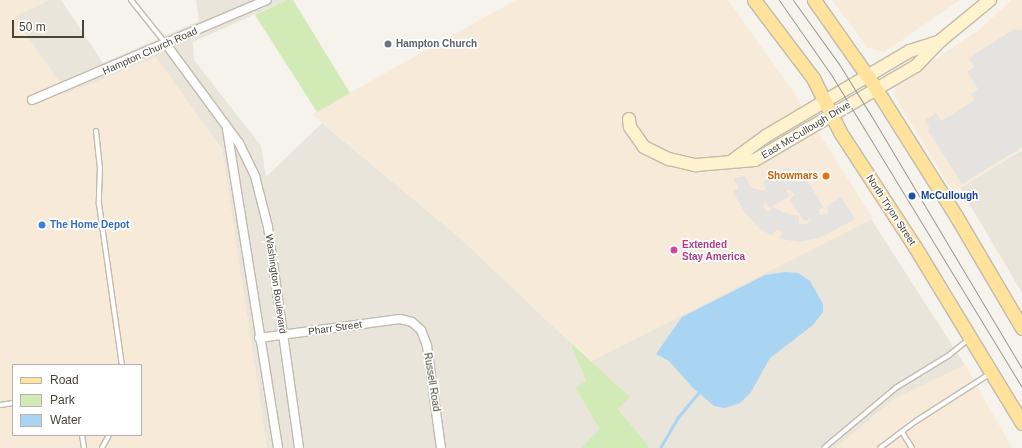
<!DOCTYPE html>
<style>
body{margin:0}
#map{position:relative;width:1022px;height:448px;overflow:hidden;background:#f6f3ec;font-family:Helvetica,sans-serif}
div>[style]{position:absolute}
.residential>*{inset:0;background:#eae5da}
.commercial>*{inset:0;background:#f7ead8}
.green>*{inset:0;background:#d2eab5}
.parking>*{inset:0;background:#e5e3e0}
.water>*{inset:0;background:#a9d4f2}
.stream>*{height:3px;margin:-1.5px;padding:0 1.5px;transform-origin:1.5px;border-radius:1.5px;background:#a9d4f2}
.roads{filter:drop-shadow(1px 0 #c2bbae) drop-shadow(-1px 0 #c2bbae) drop-shadow(0 1px #c2bbae) drop-shadow(0 -1px #c2bbae)}
.lane>*{height:4px;margin:-2px;padding:0 2px;transform-origin:2px;border-radius:2px;background:#fff}
.street>*{height:8px;margin:-4px;padding:0 4px;transform-origin:4px;border-radius:4px;background:#fff}
.secondary>*{height:12px;margin:-6px;padding:0 6px;transform-origin:6px;border-radius:6px;background:#fff3cd}
.primary>*{height:13px;margin:-6.5px;padding:0 6.5px;transform-origin:6.5px;border-radius:6.5px;background:#ffe39c}
.tram>*{height:1px;margin:-0.5px;padding:0 0.5px;transform-origin:0.5px;border-radius:0.5px;background:#9a9a9a}
.dots>*{width:11px;height:11px;translate:-50% -50%;box-sizing:border-box;border:2px solid #fff;border-radius:50%}
span{translate:-50% -50%;white-space:nowrap;text-align:center;line-height:1.15;-webkit-text-stroke:3.5px #fff;paint-order:stroke}
.worship-label{font-size:10px;color:#5b616d;font-weight:700}
.left{translate:0 -50%;text-align:left}
.street-label{font-size:10px;color:#4b4439}
.food-label{font-size:10px;color:#c56008;font-weight:700}
.right{translate:-100% -50%;text-align:right}
.transit-label{font-size:10px;color:#164399;font-weight:700}
.shop-label{font-size:10px;color:#366cbe;font-weight:700}
.hotel-label{font-size:10px;color:#b23c85;font-weight:700}
.legend{position:absolute;left:12px;top:364px;width:130px;height:72px;box-sizing:border-box;background:#fff;border:1px solid #b7b4b0;margin:0;padding:5px 7px;list-style:none;font-size:12px;color:#4b4439}
.legend li{display:flex;align-items:center;gap:8px;height:20px}
.legend b{width:20px;border:1px solid #b7b4b0}
.scale{position:absolute;left:12px;top:20px;width:72px;height:18px;box-sizing:border-box;border:2px solid #4b4439;border-top:0;padding-left:5px;font-size:12px;line-height:14px;white-space:nowrap;color:#4b4439;-webkit-text-stroke:3px #fff;paint-order:stroke}
</style>
<div id="map">
<div class="residential">
<div style="clip-path:polygon(49px 0,61px 0,103px 63px,199px 21px,196px 0,287px 0,193px 42px,194px 60px,261px 146px,266px 177px,322px 123px,460px 238px,570px 342px,586px 381px,575px 387px,599px 429px,581px 448px,267px 448px,222px 149px,156px 58px,65px 95px,58px 80px,13px 17px)"></div>
<div style="clip-path:polygon(1022px 150px,1022px 293px,960px 188px)"></div>
<div style="clip-path:polygon(871px 219px,965px 365px,894px 399px,836px 448px,650px 448px,618px 409px,629px 397px,591px 361px)"></div>
</div>
<div class="commercial">
<div style="clip-path:polygon(evenodd,0 0,49px 0,14px 17px,58px 80px,65px 94px,156px 57px,222px 149px,267px 448px,0 448px,0 0,13px 365px,141px 365px,141px 435px,13px 435px,13px 365px)"></div>
<div style="clip-path:polygon(516px 0,728px 0,794px 93px,873px 219px,591px 361px,460px 238px,312px 114px)"></div>
<div style="clip-path:polygon(832px 0,960px 0,884px 52px,868px 48px)"></div>
<div style="clip-path:polygon(1012px 0,1022px 0,1022px 149px,953px 192px,895px 97px,894px 91px,898px 84px,979px 30px)"></div>
<div style="clip-path:polygon(965px 365px,1012px 448px,836px 448px,894px 399px)"></div>
</div>
<div class="green">
<div style="clip-path:polygon(287px 0,293px 0,350px 93px,317px 112px,255px 15px)"></div>
<div style="clip-path:polygon(570px 342px,630px 397px,618px 409px,650px 448px,581px 448px,599px 429px,575px 387px,586px 381px)"></div>
</div>
<div class="parking">
<div style="clip-path:polygon(1014px 29px,1022px 30px,1022px 147px,962px 184px,928px 130px,930px 129px,925px 120px,936px 113px,941px 121px,975px 100px,971px 94px,978px 89px,967px 72px,974px 67px,969px 58px)"></div>
<div style="clip-path:polygon(evenodd,788px 167px,793px 173px,800px 169px,824px 208px,819px 210px,820px 215px,829px 213px,827px 206px,841px 197px,855px 219px,822px 237px,800px 242px,780px 239px,782px 232px,777px 229px,772px 236px,759px 228px,745px 213px,733px 192px,738px 188px,734px 178px,745px 176px,752px 188px,765px 191px,766px 187px,763px 182px,788px 167px,788px 189px,795px 194px,790px 200px,804px 221px,810px 219px,808px 224px,799px 224px,799px 216px,785px 213px,773px 207px,768px 212px,763px 207px,765px 202px,770px 208px,789px 196px,786px 191px,788px 189px)"></div>
</div>
<div class="water">
<div style="clip-path:polygon(786px 272px,798px 273px,810px 281px,823px 304px,823px 312px,813px 325px,770px 358px,751px 392px,740px 403px,725px 408px,714px 406px,693px 388px,669px 361px,656px 354px,682px 317px,765px 275px)"></div>
</div>
<div class="stream">
<div style="left:660px;top:448px;width:36px;rotate:-60deg"></div>
<div style="left:678px;top:417px;width:34px;rotate:-50deg"></div>
</div>
<div class="roads">
<div class="lane">
<div style="left:131px;top:0;width:56px;rotate:51.5deg"></div>
<div style="left:96px;top:131px;width:36px;rotate:84deg"></div>
<div style="left:100px;top:167px;width:37px;rotate:92deg"></div>
<div style="left:99px;top:204px;width:163px;rotate:81.9deg"></div>
<div style="left:0;top:405px;width:13px;rotate:-9deg"></div>
<div style="left:902px;top:432px;width:19px;rotate:58deg"></div>
<div style="left:82px;top:435px;width:13px;rotate:81deg"></div>
<div style="left:102px;top:448px;width:15px;rotate:-62deg"></div>
<div style="left:824px;top:448px;width:95px;rotate:-39.9deg"></div>
<div style="left:897px;top:387px;width:60px;rotate:-31.3deg"></div>
<div style="left:948px;top:356px;width:27px;rotate:-39deg"></div>
<div style="left:880px;top:448px;width:45px;rotate:-36.9deg"></div>
<div style="left:916px;top:421px;width:89px;rotate:-32.6deg"></div>
</div>
<div class="street">
<div style="left:166px;top:44px;width:123px;rotate:53.6deg"></div>
<div style="left:239px;top:143px;width:37px;rotate:64deg"></div>
<div style="left:255px;top:176px;width:53px;rotate:75.7deg"></div>
<div style="left:268px;top:227px;width:223px;rotate:82deg"></div>
<div style="left:32px;top:100px;width:255px;rotate:-23.1deg"></div>
<div style="left:227px;top:129px;width:323px;rotate:80.9deg"></div>
<div style="left:259px;top:338px;width:142px;rotate:-7.7deg"></div>
<div style="left:400px;top:319px;width:12px;rotate:14deg"></div>
<div style="left:412px;top:322px;width:12px;rotate:42deg"></div>
<div style="left:421px;top:330px;width:17px;rotate:69deg"></div>
<div style="left:427px;top:346px;width:103px;rotate:82.2deg"></div>
</div>
<div class="secondary">
<div style="left:629px;top:119px;width:8px;rotate:83deg"></div>
<div style="left:630px;top:127px;width:24px;rotate:55deg"></div>
<div style="left:644px;top:147px;width:28px;rotate:26deg"></div>
<div style="left:669px;top:159px;width:28px;rotate:13deg"></div>
<div style="left:696px;top:165px;width:59px;rotate:-4.8deg"></div>
<div style="left:755px;top:160px;width:186px;rotate:-30.3deg"></div>
<div style="left:916px;top:66px;width:35px;rotate:-46deg"></div>
<div style="left:940px;top:41px;width:65px;rotate:-39.4deg"></div>
<div style="left:733px;top:160px;width:41px;rotate:-36deg"></div>
<div style="left:766px;top:136px;width:167px;rotate:-30.6deg"></div>
<div style="left:910px;top:51px;width:32px;rotate:-18deg"></div>
</div>
<div class="primary">
<div style="left:754px;top:0;width:98px;rotate:52.9deg"></div>
<div style="left:813px;top:78px;width:60px;rotate:63.4deg"></div>
<div style="left:840px;top:132px;width:137px;rotate:56.9deg"></div>
<div style="left:915px;top:247px;width:206px;rotate:58.7deg"></div>
<div style="left:814px;top:0;width:99px;rotate:54.9deg"></div>
<div style="left:871px;top:81px;width:160px;rotate:57.8deg"></div>
<div style="left:956px;top:216px;width:130px;rotate:59.5deg"></div>
</div>
</div>
<div class="tram">
<div style="left:779px;top:0;width:93px;rotate:55.1deg"></div>
<div style="left:832px;top:76px;width:364px;rotate:58.6deg"></div>
<div style="left:793px;top:0;width:79px;rotate:54.3deg"></div>
<div style="left:839px;top:64px;width:62px;rotate:58.1deg"></div>
<div style="left:872px;top:117px;width:293px;rotate:59.2deg"></div>
</div>
<div class="dots">
<div style="left:388px;top:44px;background:#6b7280"></div>
<div style="left:826px;top:176px;background:#e8710a"></div>
<div style="left:912px;top:196px;background:#1a4fb4"></div>
<div style="left:42px;top:225px;background:#3f7fe0"></div>
<div style="left:674px;top:250px;background:#d1479c"></div>
</div>
<div class="worship-label">
<span class="left" style="left:396px;top:44px">Hampton Church</span>
</div>
<div class="street-label">
<span style="left:150px;top:51px;rotate:-24deg">Hampton Church Road</span>
<span style="left:806px;top:130px;rotate:-31deg">East McCullough Drive</span>
<span style="left:891px;top:210px;rotate:57deg">North Tryon Street</span>
<span style="left:276px;top:284px;rotate:82deg">Washington Boulevard</span>
<span style="left:335px;top:328px;rotate:-8deg">Pharr Street</span>
<span style="left:432px;top:382px;rotate:81deg">Russell Road</span>
</div>
<div class="food-label">
<span class="right" style="left:818px;top:176px">Showmars</span>
</div>
<div class="transit-label">
<span class="left" style="left:921px;top:196px">McCullough</span>
</div>
<div class="shop-label">
<span class="left" style="left:50px;top:225px">The Home Depot</span>
</div>
<div class="hotel-label">
<span class="left" style="left:682px;top:250px">Extended<br>Stay America</span>
</div>
<ul class="legend">
<li><b style="height:5px;background:#ffe39c"></b>Road</li>
<li><b style="height:11px;background:#d2eab5"></b>Park</li>
<li><b style="height:11px;background:#a9d4f2"></b>Water</li>
</ul>
<div class="scale">50 m</div>
</div>
